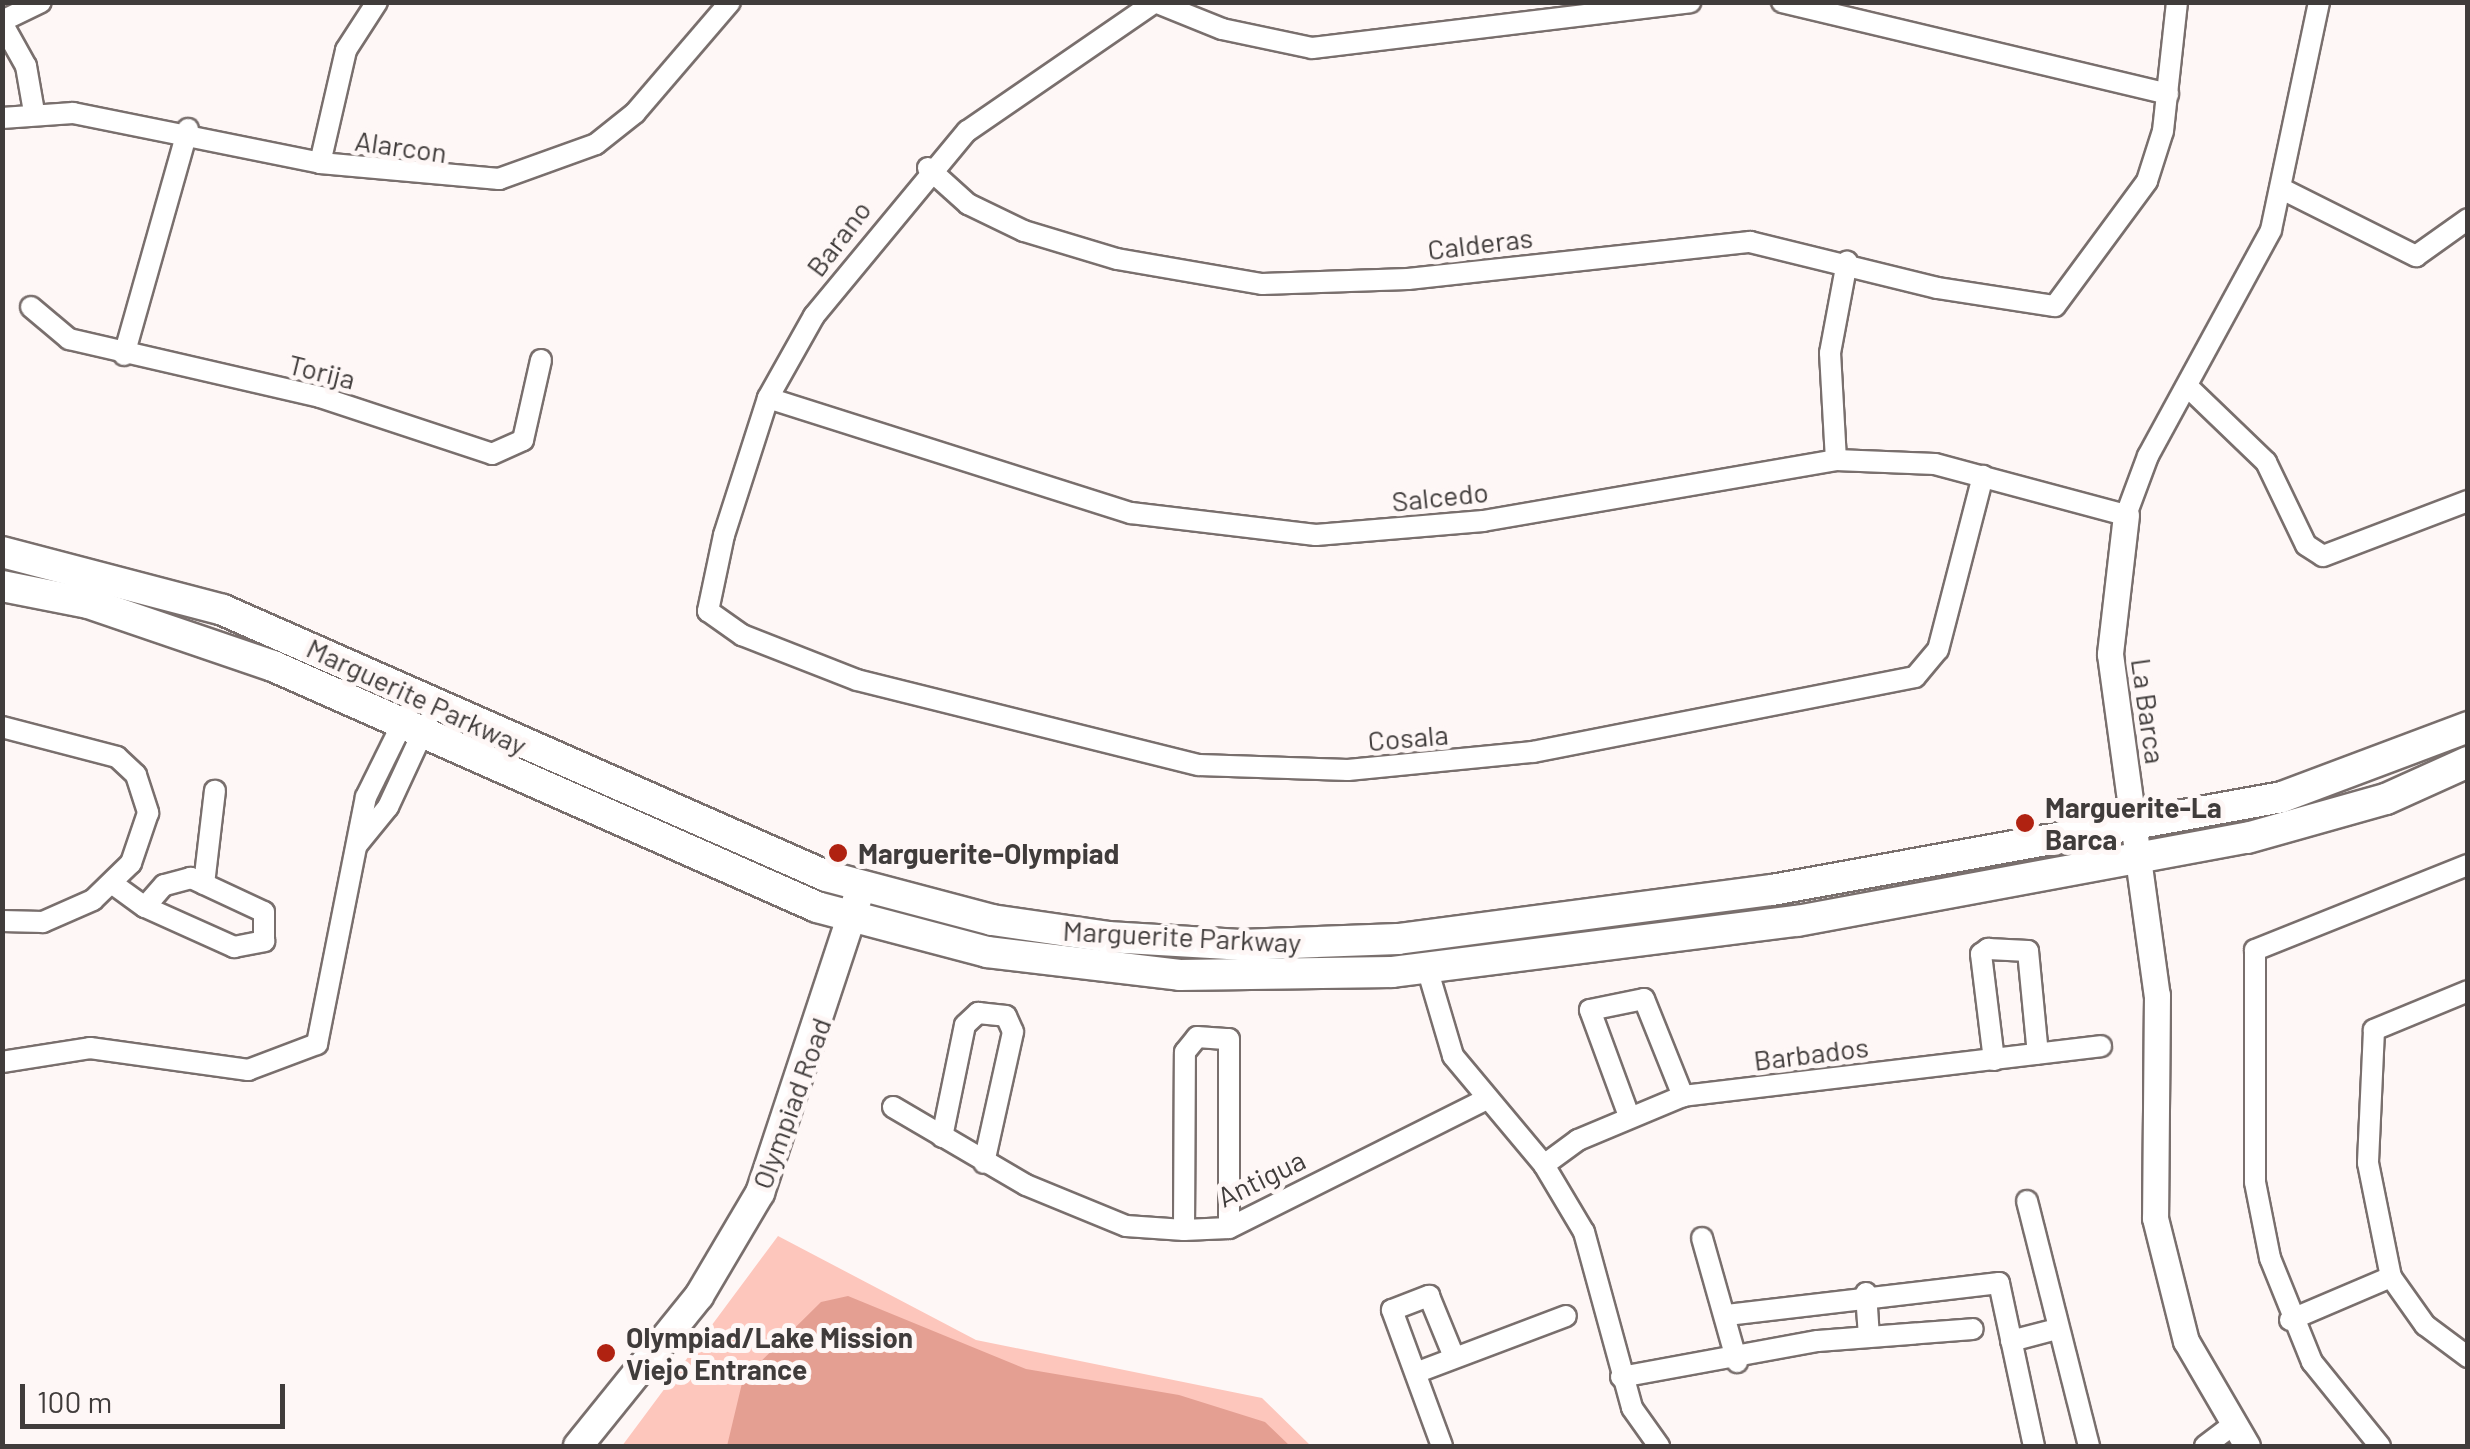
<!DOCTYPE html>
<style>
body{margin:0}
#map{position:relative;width:2470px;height:1449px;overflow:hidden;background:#fef7f6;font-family:Barlow,sans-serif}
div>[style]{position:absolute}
.green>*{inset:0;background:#fdc6bc}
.water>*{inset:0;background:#e49f92}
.roads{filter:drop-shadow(2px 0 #796f6d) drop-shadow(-2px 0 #796f6d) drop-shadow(0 2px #796f6d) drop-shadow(0 -2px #796f6d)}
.minor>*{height:20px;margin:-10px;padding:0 10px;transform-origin:10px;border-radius:10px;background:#fff}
.tertiary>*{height:25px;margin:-12.5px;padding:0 12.5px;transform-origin:12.5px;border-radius:12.5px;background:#fff}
.secondary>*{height:28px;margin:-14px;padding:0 14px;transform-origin:14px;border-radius:14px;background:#fff}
.primary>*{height:30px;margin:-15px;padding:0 15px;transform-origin:15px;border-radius:15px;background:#fff}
.dots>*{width:28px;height:28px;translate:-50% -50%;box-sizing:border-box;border:5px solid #fef7f6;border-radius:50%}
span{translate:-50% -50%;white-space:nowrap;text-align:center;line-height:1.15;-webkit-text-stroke:10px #fef7f6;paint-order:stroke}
.street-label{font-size:28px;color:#403c3b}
.poi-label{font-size:28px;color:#403c3b;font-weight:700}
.left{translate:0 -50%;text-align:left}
.frame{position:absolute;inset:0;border:5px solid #403c3b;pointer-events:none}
.scale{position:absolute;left:20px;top:1384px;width:265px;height:45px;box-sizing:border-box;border:5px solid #403c3b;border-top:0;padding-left:12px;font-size:30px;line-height:35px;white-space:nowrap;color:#403c3b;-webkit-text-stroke:8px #fef7f6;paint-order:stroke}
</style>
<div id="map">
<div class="green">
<div style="clip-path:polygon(778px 1236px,976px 1340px,1262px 1398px,1311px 1446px,622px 1446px)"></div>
</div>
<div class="water">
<div style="clip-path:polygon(848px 1296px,1026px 1369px,1179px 1395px,1265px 1422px,1290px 1446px,727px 1446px,743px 1379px,821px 1302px)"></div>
</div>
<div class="roads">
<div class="minor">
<div style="left:1155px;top:2px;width:228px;rotate:145.5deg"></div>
<div style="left:967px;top:131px;width:240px;rotate:129.6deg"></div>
<div style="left:814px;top:316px;width:94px;rotate:119.3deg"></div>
<div style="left:768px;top:398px;width:144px;rotate:107.8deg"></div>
<div style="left:724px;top:535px;width:78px;rotate:101.9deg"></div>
<div style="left:708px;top:611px;width:42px;rotate:35.2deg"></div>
<div style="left:742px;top:635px;width:123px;rotate:21.4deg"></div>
<div style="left:857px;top:680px;width:352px;rotate:14deg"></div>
<div style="left:1199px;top:765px;width:149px;rotate:1.9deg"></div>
<div style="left:1348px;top:770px;width:186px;rotate:-5.6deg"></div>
<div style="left:1533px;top:752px;width:389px;rotate:-11.1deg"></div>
<div style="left:1915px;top:677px;width:35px;rotate:-50deg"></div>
<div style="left:1938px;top:650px;width:180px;rotate:-75.5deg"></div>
<div style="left:1155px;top:2px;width:72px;rotate:21.9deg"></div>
<div style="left:1222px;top:29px;width:92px;rotate:11.9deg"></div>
<div style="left:1312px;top:48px;width:381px;rotate:-6.9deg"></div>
<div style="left:1782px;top:2px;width:397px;rotate:13.4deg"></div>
<div style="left:2px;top:21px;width:43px;rotate:-26deg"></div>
<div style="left:2px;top:23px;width:49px;rotate:60.8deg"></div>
<div style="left:26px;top:66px;width:47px;rotate:80.1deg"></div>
<div style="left:2px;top:118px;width:71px;rotate:-4deg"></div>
<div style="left:73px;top:113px;width:252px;rotate:11.4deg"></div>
<div style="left:320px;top:163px;width:180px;rotate:5.1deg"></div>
<div style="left:499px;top:179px;width:103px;rotate:-19.8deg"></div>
<div style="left:596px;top:144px;width:50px;rotate:-38.5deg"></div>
<div style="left:635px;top:113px;width:146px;rotate:-49.4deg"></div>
<div style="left:320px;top:163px;width:116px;rotate:-77deg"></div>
<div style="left:346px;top:50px;width:57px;rotate:-57.1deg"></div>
<div style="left:928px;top:168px;width:54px;rotate:42deg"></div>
<div style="left:968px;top:204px;width:62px;rotate:25.7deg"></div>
<div style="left:1024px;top:231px;width:97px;rotate:16.8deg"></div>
<div style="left:1117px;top:259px;width:147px;rotate:9.8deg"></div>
<div style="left:1262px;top:284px;width:146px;rotate:-2deg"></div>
<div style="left:1408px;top:279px;width:344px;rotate:-6.2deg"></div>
<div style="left:1750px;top:242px;width:193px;rotate:13.8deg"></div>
<div style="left:1937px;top:288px;width:119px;rotate:8.7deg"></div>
<div style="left:2055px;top:306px;width:155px;rotate:-53.6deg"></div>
<div style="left:2147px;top:181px;width:52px;rotate:-72.3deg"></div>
<div style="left:2163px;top:131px;width:130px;rotate:-83.8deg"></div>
<div style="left:2284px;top:190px;width:148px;rotate:26.6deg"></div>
<div style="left:2416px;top:256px;width:64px;rotate:-35.4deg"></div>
<div style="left:31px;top:307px;width:50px;rotate:40.1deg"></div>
<div style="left:69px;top:339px;width:258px;rotate:13deg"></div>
<div style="left:320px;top:397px;width:181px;rotate:18.3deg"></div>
<div style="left:492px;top:454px;width:34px;rotate:-24deg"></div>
<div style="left:523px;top:440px;width:82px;rotate:-77.3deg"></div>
<div style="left:124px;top:355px;width:235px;rotate:-74.2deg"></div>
<div style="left:2187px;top:386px;width:110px;rotate:43.9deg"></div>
<div style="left:2266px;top:462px;width:92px;rotate:64.3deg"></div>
<div style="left:2306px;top:545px;width:20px;rotate:33deg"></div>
<div style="left:2323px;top:556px;width:155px;rotate:-20.8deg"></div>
<div style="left:768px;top:398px;width:381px;rotate:17.6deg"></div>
<div style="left:1131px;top:513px;width:186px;rotate:6.8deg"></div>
<div style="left:1316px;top:535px;width:168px;rotate:-4.8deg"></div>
<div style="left:1483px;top:521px;width:358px;rotate:-9.8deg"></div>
<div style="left:1836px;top:460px;width:99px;rotate:2.3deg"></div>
<div style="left:1935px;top:464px;width:198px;rotate:15deg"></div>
<div style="left:2126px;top:515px;width:63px;rotate:-69.6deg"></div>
<div style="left:2148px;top:456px;width:257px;rotate:-61.4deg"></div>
<div style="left:2271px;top:230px;width:233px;rotate:-78.1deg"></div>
<div style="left:1836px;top:460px;width:107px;rotate:-93.2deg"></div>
<div style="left:1830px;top:353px;width:93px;rotate:-79.4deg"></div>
<div style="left:2px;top:727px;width:119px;rotate:14.6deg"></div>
<div style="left:117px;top:757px;width:26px;rotate:43deg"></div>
<div style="left:136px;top:775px;width:40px;rotate:72deg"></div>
<div style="left:148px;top:813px;width:53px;rotate:108.8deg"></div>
<div style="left:131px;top:863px;width:53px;rotate:135.8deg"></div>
<div style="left:93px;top:900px;width:55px;rotate:156.3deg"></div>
<div style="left:43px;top:922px;width:41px;rotate:-178.6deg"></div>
<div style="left:357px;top:845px;width:49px;rotate:-50.8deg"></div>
<div style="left:388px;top:807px;width:93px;rotate:-65.1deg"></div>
<div style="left:113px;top:884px;width:39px;rotate:36deg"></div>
<div style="left:145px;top:907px;width:98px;rotate:24.2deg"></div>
<div style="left:234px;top:947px;width:31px;rotate:-11deg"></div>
<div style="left:264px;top:941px;width:29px;rotate:-90deg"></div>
<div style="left:264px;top:912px;width:81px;rotate:-155deg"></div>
<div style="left:191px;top:878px;width:28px;rotate:165deg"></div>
<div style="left:164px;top:885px;width:29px;rotate:131deg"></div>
<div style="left:204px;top:884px;width:94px;rotate:-83.3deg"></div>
<div style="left:1427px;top:968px;width:92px;rotate:73.5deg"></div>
<div style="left:1453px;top:1056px;width:142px;rotate:50.1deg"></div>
<div style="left:1544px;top:1165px;width:78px;rotate:59.2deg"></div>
<div style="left:1584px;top:1232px;width:182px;rotate:74.7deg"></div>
<div style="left:1632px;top:1408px;width:47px;rotate:54.6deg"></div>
<div style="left:2468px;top:991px;width:102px;rotate:157.5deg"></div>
<div style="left:2374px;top:1030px;width:133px;rotate:92.6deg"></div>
<div style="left:2368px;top:1163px;width:116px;rotate:78.6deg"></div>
<div style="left:2391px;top:1277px;width:59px;rotate:54.7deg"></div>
<div style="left:2425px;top:1325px;width:54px;rotate:36.7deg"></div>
<div style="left:1994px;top:1060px;width:107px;rotate:-97deg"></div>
<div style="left:1981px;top:954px;width:9px;rotate:-36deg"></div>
<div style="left:1988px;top:949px;width:40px;rotate:2.9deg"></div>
<div style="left:2028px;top:951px;width:103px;rotate:84.5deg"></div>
<div style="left:2px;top:1062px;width:89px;rotate:-9deg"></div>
<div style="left:90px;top:1048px;width:160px;rotate:7.9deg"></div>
<div style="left:248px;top:1070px;width:74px;rotate:-20.6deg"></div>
<div style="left:317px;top:1044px;width:252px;rotate:-78.8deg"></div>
<div style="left:366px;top:797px;width:93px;rotate:-63.7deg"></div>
<div style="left:893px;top:1107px;width:154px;rotate:30.4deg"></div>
<div style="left:1026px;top:1185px;width:108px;rotate:22.3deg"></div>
<div style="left:1126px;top:1226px;width:58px;rotate:3.9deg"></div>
<div style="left:1184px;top:1230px;width:45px;rotate:-2.5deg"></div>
<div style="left:1229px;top:1228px;width:286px;rotate:-26.6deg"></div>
<div style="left:1629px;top:1116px;width:113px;rotate:-110.2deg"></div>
<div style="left:1590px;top:1010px;width:55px;rotate:-11.5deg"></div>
<div style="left:1644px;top:999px;width:105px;rotate:68.1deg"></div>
<div style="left:942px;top:1137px;width:114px;rotate:-78.4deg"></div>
<div style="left:965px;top:1025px;width:18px;rotate:-43deg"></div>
<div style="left:978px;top:1013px;width:28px;rotate:6deg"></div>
<div style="left:1006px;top:1016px;width:17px;rotate:66deg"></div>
<div style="left:1013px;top:1032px;width:134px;rotate:102.5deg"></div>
<div style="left:1544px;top:1165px;width:42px;rotate:-36.3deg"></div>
<div style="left:1578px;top:1140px;width:114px;rotate:-22.7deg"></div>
<div style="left:1683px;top:1096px;width:421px;rotate:-6.8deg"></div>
<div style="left:2027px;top:1201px;width:253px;rotate:75.8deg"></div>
<div style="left:1184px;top:1230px;width:178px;rotate:-89.7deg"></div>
<div style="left:1185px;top:1052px;width:19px;rotate:-51deg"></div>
<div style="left:1197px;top:1037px;width:32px;rotate:4deg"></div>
<div style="left:1229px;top:1039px;width:189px;rotate:90deg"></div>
<div style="left:1702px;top:1238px;width:129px;rotate:74.2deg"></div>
<div style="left:1866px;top:1293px;width:44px;rotate:86.1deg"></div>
<div style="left:1727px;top:1315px;width:274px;rotate:-6.7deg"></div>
<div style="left:1999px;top:1283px;width:167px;rotate:77.9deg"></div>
<div style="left:2290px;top:1320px;width:110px;rotate:-23.1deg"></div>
<div style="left:2011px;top:1341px;width:43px;rotate:-14.7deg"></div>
<div style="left:1418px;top:1372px;width:158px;rotate:-20.7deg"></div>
<div style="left:1621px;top:1377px;width:200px;rotate:-10.4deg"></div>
<div style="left:1818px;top:1341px;width:155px;rotate:-4.4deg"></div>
<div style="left:1442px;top:1446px;width:145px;rotate:-110.2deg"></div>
<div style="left:1392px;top:1310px;width:40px;rotate:-21deg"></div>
<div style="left:1429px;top:1296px;width:66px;rotate:67.7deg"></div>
<div style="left:2205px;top:1446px;width:31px;rotate:-37deg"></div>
<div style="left:2380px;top:1446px;width:108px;rotate:-129deg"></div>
<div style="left:2312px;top:1362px;width:112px;rotate:-112deg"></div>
<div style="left:2270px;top:1258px;width:77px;rotate:-101.2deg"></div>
<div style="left:2255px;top:1182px;width:232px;rotate:-90deg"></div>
<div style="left:2255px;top:950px;width:229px;rotate:-21.8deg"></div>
</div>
<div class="tertiary">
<div style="left:2126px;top:515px;width:140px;rotate:96.6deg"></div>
<div style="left:2110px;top:654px;width:344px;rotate:82.2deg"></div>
<div style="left:2157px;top:995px;width:223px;rotate:90.5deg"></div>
<div style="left:2155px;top:1218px;width:127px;rotate:75.9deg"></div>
<div style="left:2186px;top:1341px;width:121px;rotate:59.8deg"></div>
</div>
<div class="secondary">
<div style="left:578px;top:1446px;width:193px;rotate:-51.1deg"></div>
<div style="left:699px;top:1296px;width:120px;rotate:-59.4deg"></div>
<div style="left:760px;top:1193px;width:322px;rotate:-71.7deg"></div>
</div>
<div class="primary">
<div style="left:2px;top:552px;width:228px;rotate:14.7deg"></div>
<div style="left:223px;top:610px;width:659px;rotate:23.8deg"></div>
<div style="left:826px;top:876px;width:172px;rotate:14.8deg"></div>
<div style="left:992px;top:920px;width:117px;rotate:8.3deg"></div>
<div style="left:1108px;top:937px;width:133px;rotate:3.4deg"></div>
<div style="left:1241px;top:945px;width:157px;rotate:-2.2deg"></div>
<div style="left:1398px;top:939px;width:377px;rotate:-7.5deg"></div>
<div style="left:1772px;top:890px;width:518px;rotate:-10.33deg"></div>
<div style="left:2282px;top:797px;width:199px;rotate:-20.6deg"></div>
<div style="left:2px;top:586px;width:88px;rotate:11.2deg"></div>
<div style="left:88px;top:603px;width:195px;rotate:18.8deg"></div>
<div style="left:273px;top:666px;width:595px;rotate:23.89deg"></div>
<div style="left:817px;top:907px;width:176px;rotate:14.8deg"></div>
<div style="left:987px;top:952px;width:194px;rotate:6.8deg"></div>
<div style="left:1180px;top:975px;width:212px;rotate:-0.8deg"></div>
<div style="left:1392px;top:972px;width:408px;rotate:-7.2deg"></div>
<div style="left:1797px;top:921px;width:458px;rotate:-10.5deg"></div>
<div style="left:2247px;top:838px;width:144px;rotate:-15.7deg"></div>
<div style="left:2386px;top:799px;width:90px;rotate:-24.3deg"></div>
</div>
</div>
<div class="dots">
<div style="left:2025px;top:823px;background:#b02211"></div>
<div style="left:838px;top:853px;background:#b02211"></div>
<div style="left:606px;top:1353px;background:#b02211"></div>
</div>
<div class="street-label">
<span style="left:401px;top:146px;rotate:8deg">Alarcon</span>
<span style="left:838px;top:238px;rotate:-53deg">Barano</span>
<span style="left:1480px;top:243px;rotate:-7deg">Calderas</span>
<span style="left:322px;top:371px;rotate:14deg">Torija</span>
<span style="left:1440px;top:496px;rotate:-6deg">Salcedo</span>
<span style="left:417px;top:696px;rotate:25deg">Marguerite Parkway</span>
<span style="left:2149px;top:711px;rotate:82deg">La Barca</span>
<span style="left:1408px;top:737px;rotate:-5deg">Cosala</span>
<span style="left:1182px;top:936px;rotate:3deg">Marguerite Parkway</span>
<span style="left:1811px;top:1053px;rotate:-7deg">Barbados</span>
<span style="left:791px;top:1103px;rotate:-70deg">Olympiad Road</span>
<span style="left:1261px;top:1178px;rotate:-26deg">Antigua</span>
</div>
<div class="poi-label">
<span class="left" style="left:2045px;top:823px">Marguerite-La<br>Barca</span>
<span class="left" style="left:858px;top:853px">Marguerite-Olympiad</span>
<span class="left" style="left:626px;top:1353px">Olympiad/Lake Mission<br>Viejo Entrance</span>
</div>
<div class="frame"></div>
<div class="scale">100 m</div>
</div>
